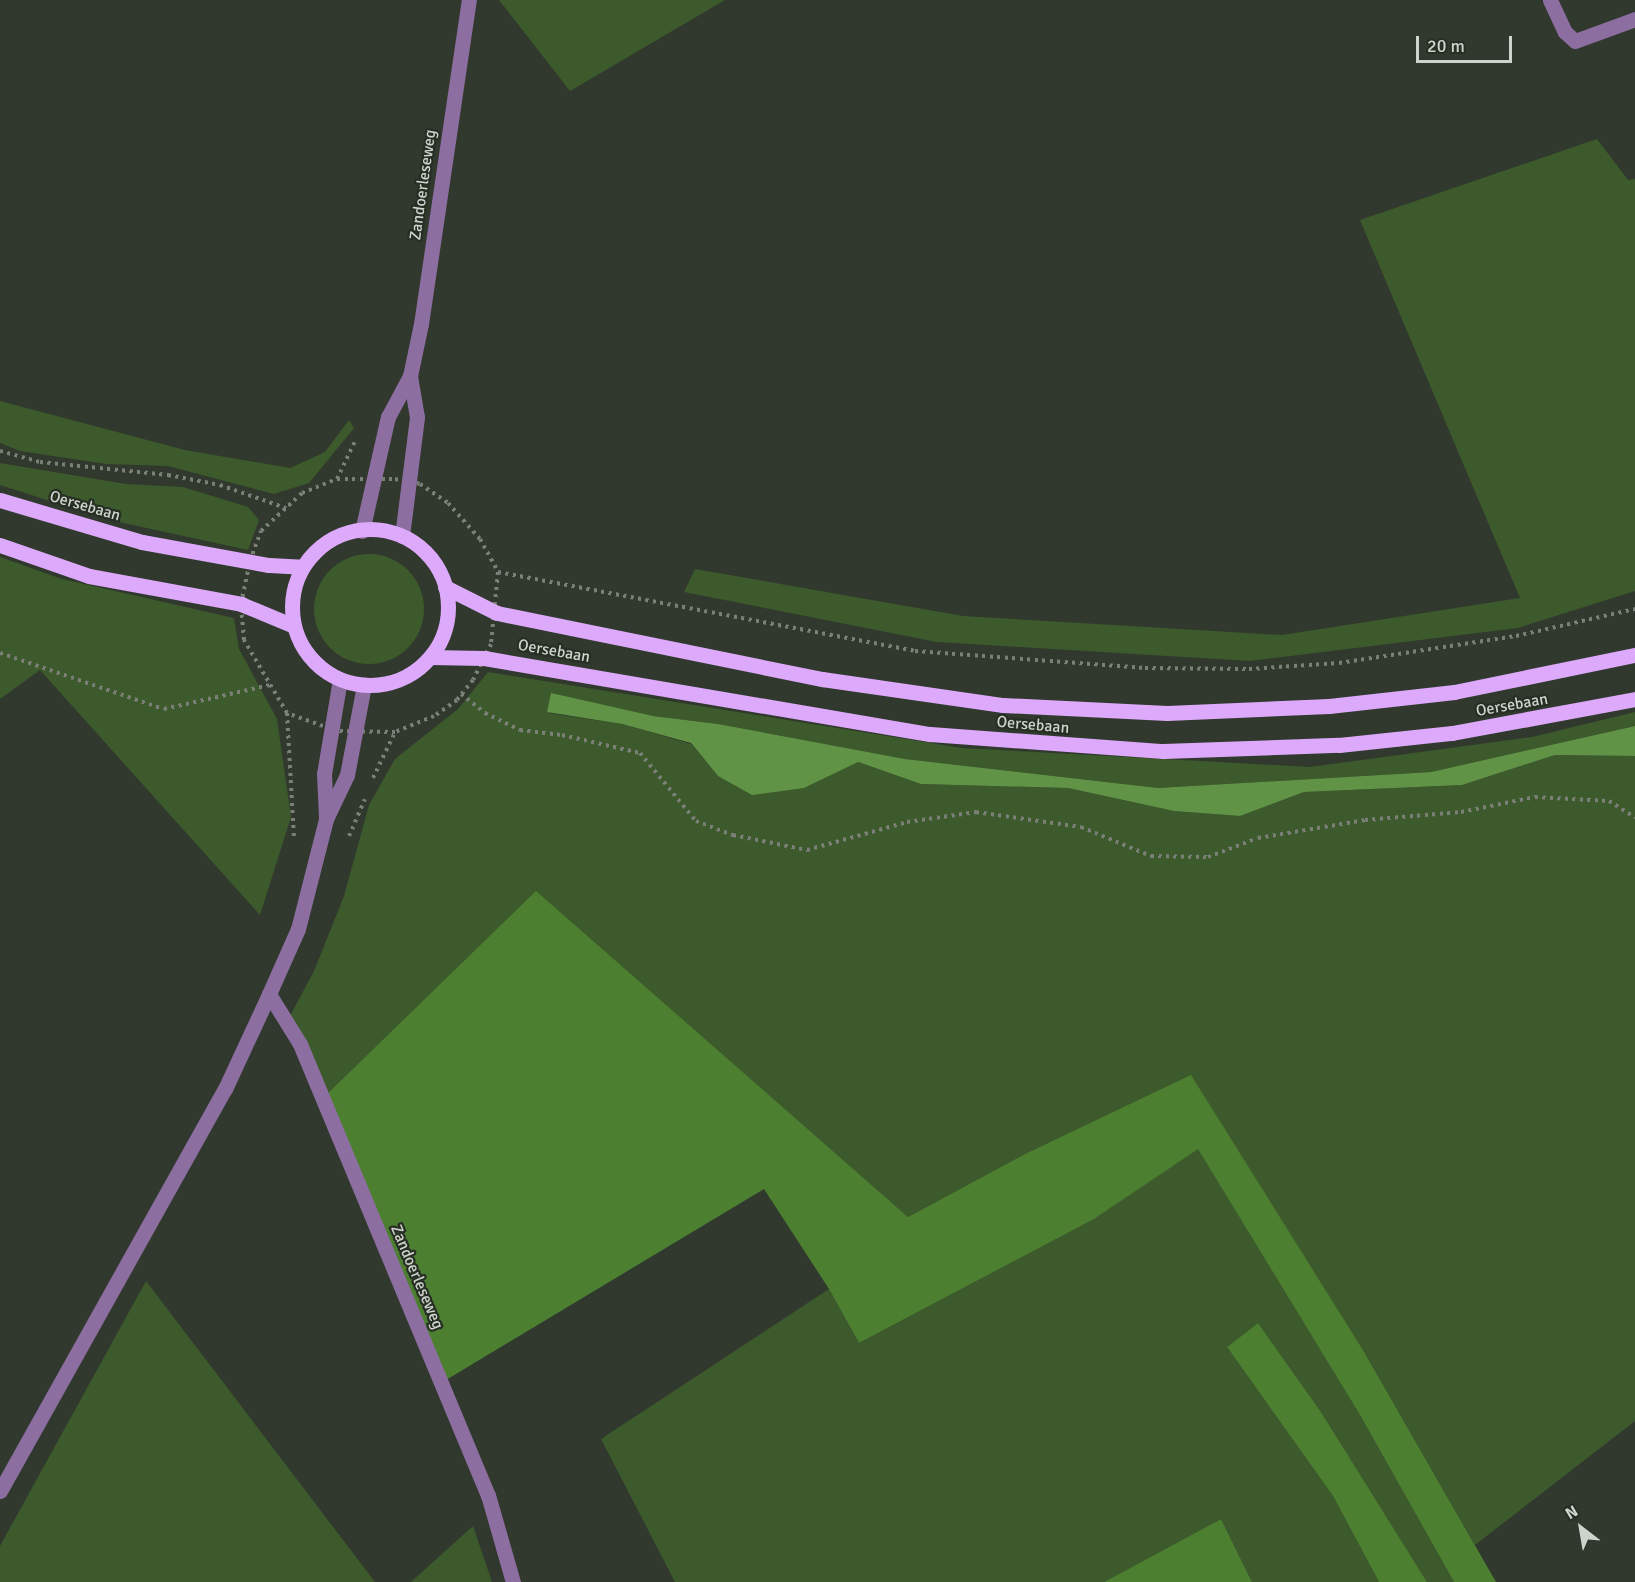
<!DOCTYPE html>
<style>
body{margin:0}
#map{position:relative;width:1635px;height:1582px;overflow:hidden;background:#31392e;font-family:Signika,sans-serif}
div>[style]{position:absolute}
.green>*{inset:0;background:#3c5a2b}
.round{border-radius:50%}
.forest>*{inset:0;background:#4d7f31}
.water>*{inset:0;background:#609345}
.path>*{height:4px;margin-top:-2px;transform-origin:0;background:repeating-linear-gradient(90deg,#7a8077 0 3px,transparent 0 7.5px)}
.minor>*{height:15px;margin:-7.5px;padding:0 7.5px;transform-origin:7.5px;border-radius:7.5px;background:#8d6ea0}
.major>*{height:15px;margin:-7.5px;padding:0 7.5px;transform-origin:7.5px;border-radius:7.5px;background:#ddaafb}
.major>.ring{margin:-7.5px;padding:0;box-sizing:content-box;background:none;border:15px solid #ddaafb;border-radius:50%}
span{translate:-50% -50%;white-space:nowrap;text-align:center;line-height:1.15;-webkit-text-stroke:4.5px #272f24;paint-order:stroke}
.street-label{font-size:16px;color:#ced3cc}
.north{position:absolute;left:1551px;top:1498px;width:60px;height:60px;-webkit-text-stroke:4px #272f24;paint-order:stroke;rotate:329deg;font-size:16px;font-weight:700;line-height:24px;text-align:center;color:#ced3cc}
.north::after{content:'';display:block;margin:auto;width:21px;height:27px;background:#ced3cc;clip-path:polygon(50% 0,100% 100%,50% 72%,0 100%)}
.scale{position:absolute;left:1416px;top:36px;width:96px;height:27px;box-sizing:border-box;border:3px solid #ced3cc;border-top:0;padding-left:8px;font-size:18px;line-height:21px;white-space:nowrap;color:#ced3cc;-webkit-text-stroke:4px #272f24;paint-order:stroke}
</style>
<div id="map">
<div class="green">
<div style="clip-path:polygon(499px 0,725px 0,570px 91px)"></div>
<div style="clip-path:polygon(1597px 139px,1628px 180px,1635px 179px,1635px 591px,1518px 628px,1250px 661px,937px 642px,684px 592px,695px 569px,963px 616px,1282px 635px,1520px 598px,1360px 220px)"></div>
<div style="clip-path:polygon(0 401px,185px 450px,290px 468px,325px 452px,349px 420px,354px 428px,309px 483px,274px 494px,168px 466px,106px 464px,20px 451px,0 443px)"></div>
<div style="clip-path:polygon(0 463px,126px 484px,183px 487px,248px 507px,259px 520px,248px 550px,110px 520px,0 485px)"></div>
<div class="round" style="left:314px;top:554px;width:110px;height:110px"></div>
<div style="clip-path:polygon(0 557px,62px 579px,234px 618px,239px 649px,277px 719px,291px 817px,260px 915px,40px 670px,0 699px)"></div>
<div style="clip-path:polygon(488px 672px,962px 748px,1310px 767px,1532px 737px,1635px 712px,1635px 726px,1431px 772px,1158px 788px,905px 759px,718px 724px,653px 716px,547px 713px,622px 724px,691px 744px,718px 776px,804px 788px,857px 762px,921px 784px,1068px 788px,1174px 811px,1240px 816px,1304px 792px,1462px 785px,1555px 755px,1635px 756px,1635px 1421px,1475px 1545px,1363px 1350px,1191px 1076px,1025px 1154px,908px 1217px,536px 892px,325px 1096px,290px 1016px,314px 971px,344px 896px,369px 805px,395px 759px,458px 709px)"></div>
<div style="clip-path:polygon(1198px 1148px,1360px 1415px,1454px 1582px,1427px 1582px,1321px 1412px,1258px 1323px,1227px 1347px,1333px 1496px,1379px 1582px,1252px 1582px,1221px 1519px,1104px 1582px,675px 1582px,601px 1439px,829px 1289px,859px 1343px,1094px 1219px)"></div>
<div style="clip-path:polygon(146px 1281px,375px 1582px,0 1582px,0 1546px)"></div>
<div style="clip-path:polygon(473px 1526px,492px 1582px,411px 1582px)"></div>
</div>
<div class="forest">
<div style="clip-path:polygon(536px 891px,908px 1217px,1025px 1154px,1191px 1075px,1363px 1350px,1496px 1582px,1454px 1582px,1360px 1415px,1198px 1149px,1094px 1219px,859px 1343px,829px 1289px,764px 1189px,446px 1380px,325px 1096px)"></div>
<div style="clip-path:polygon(1258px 1323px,1321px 1412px,1427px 1582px,1379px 1582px,1333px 1496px,1227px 1347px)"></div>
<div style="clip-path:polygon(1221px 1519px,1252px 1582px,1104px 1582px)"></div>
</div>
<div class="water">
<div style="clip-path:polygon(551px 693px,653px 716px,718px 724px,905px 759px,1158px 788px,1431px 772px,1635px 726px,1635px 756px,1555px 755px,1462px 785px,1304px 792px,1240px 816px,1174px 811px,1068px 788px,921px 784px,858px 762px,804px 788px,752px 795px,718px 776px,691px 743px,622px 724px,547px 712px)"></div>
</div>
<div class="path">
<div style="left:0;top:451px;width:41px;rotate:15.4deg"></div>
<div style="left:40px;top:462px;width:129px;rotate:5.8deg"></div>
<div style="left:168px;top:475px;width:53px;rotate:10.9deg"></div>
<div style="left:220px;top:485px;width:70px;rotate:19.2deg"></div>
<div style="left:337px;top:479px;width:58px"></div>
<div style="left:395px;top:479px;width:25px;rotate:11deg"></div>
<div style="left:420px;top:484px;width:34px;rotate:34deg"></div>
<div style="left:448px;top:503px;width:48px;rotate:48.4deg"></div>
<div style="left:480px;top:539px;width:38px;rotate:61deg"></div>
<div style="left:498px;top:572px;width:72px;rotate:95.6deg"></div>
<div style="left:491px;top:644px;width:40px;rotate:116.6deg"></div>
<div style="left:473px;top:680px;width:26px;rotate:129deg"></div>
<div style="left:457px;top:700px;width:28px;rotate:145deg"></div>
<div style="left:434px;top:716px;width:42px;rotate:157.7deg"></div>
<div style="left:395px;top:732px;width:58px;rotate:-179deg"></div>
<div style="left:337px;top:731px;width:53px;rotate:-160.2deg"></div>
<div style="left:287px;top:713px;width:85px;rotate:-120.5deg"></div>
<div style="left:244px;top:640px;width:36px;rotate:-95deg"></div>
<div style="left:241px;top:604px;width:44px;rotate:-78.2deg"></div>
<div style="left:250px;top:561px;width:32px;rotate:-70deg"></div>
<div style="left:261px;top:531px;width:56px;rotate:-42.8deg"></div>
<div style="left:302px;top:493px;width:38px;rotate:-22deg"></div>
<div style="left:337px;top:479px;width:44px;rotate:-64.6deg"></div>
<div style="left:498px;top:572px;width:424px;rotate:10.7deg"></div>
<div style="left:915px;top:651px;width:231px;rotate:4.2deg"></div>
<div style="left:1145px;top:668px;width:104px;rotate:0.6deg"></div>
<div style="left:1249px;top:669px;width:90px;rotate:-3.8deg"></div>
<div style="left:1339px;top:663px;width:179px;rotate:-8.7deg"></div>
<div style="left:1516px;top:636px;width:122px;rotate:-12.8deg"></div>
<div style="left:0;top:653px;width:173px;rotate:18.9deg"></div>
<div style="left:164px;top:709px;width:109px;rotate:-12.8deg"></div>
<div style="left:461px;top:694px;width:31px;rotate:38deg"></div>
<div style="left:485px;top:713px;width:39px;rotate:26deg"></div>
<div style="left:520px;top:730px;width:42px;rotate:6.8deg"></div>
<div style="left:562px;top:735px;width:80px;rotate:13deg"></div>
<div style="left:640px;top:753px;width:88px;rotate:50.5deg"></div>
<div style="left:696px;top:821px;width:40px;rotate:21deg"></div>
<div style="left:733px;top:835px;width:76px;rotate:11.5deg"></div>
<div style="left:807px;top:850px;width:104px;rotate:-15.6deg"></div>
<div style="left:907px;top:822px;width:70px;rotate:-8.2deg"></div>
<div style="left:976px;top:812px;width:106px;rotate:8.1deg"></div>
<div style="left:1081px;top:827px;width:76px;rotate:22.5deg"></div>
<div style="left:1151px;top:856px;width:57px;rotate:1deg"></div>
<div style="left:1208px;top:857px;width:53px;rotate:-20.8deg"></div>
<div style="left:1258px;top:838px;width:109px;rotate:-9.5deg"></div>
<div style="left:1365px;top:820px;width:96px;rotate:-4.8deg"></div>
<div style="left:1461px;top:812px;width:76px;rotate:-11.5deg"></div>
<div style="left:1535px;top:797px;width:74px;rotate:3.1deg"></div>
<div style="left:1609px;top:801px;width:31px;rotate:32deg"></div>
<div style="left:287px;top:713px;width:125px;rotate:86.8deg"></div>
<div style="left:373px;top:778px;width:51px;rotate:-64.4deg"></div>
<div style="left:349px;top:836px;width:40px;rotate:-66.6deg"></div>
</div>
<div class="minor">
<div style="left:1550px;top:0;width:35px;rotate:65deg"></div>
<div style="left:1565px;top:32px;width:13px;rotate:42deg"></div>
<div style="left:1575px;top:41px;width:64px;rotate:-20.1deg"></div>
<div style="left:362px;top:531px;width:117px;rotate:-77.2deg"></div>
<div style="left:388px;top:417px;width:47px;rotate:-61.8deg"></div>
<div style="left:410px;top:376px;width:53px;rotate:-78.1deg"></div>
<div style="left:421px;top:324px;width:328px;rotate:-81.6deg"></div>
<div style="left:402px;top:536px;width:120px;rotate:-82.8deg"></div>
<div style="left:417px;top:417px;width:42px;rotate:-99.7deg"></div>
<div style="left:326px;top:816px;width:42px;rotate:-92.7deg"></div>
<div style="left:324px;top:774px;width:96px;rotate:-80.4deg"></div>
<div style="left:269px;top:994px;width:59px;rotate:58.2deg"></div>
<div style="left:300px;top:1044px;width:489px;rotate:67.4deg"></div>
<div style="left:488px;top:1495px;width:91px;rotate:74deg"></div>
<div style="left:0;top:1491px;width:461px;rotate:-60.8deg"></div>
<div style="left:225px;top:1089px;width:105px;rotate:-65.1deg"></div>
<div style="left:269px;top:994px;width:71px;rotate:-66deg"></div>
<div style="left:298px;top:929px;width:114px;rotate:-75.7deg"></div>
<div style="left:326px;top:819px;width:49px;rotate:-64.5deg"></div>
<div style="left:347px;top:775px;width:92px;rotate:-79.3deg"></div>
</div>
<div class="major">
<div style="left:0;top:500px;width:148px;rotate:16.5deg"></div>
<div style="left:142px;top:542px;width:129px;rotate:10.3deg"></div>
<div style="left:269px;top:565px;width:33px;rotate:3deg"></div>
<div class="ring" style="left:292px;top:529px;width:141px;height:141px"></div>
<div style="left:0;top:545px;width:94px;rotate:19.2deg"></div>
<div style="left:89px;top:576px;width:155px;rotate:10.4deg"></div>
<div style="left:241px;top:604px;width:57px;rotate:22.5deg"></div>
<div style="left:445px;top:587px;width:58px;rotate:26.6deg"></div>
<div style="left:497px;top:613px;width:332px;rotate:11.5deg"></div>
<div style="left:822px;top:679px;width:183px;rotate:8.2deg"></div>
<div style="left:1003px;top:705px;width:164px;rotate:2.8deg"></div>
<div style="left:1167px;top:713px;width:162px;rotate:-2.5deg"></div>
<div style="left:1329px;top:706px;width:126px;rotate:-6.4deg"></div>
<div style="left:1454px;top:692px;width:185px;rotate:-11.6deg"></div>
<div style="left:430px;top:657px;width:54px;rotate:1.1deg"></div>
<div style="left:484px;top:658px;width:452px;rotate:9.7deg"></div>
<div style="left:930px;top:734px;width:234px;rotate:4.2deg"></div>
<div style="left:1163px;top:751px;width:176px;rotate:-2deg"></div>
<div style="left:1339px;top:745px;width:114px;rotate:-6.1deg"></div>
<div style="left:1452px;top:733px;width:186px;rotate:-10.5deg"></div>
</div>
<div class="street-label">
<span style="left:423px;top:185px;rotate:-82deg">Zandoerleseweg</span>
<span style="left:85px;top:506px;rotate:16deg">Oersebaan</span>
<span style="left:554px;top:651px;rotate:10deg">Oersebaan</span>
<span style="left:1512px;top:705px;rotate:-10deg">Oersebaan</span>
<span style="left:1033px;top:725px;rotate:5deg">Oersebaan</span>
<span style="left:417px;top:1277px;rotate:67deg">Zandoerleseweg</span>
</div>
<div class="north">N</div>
<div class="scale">20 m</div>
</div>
